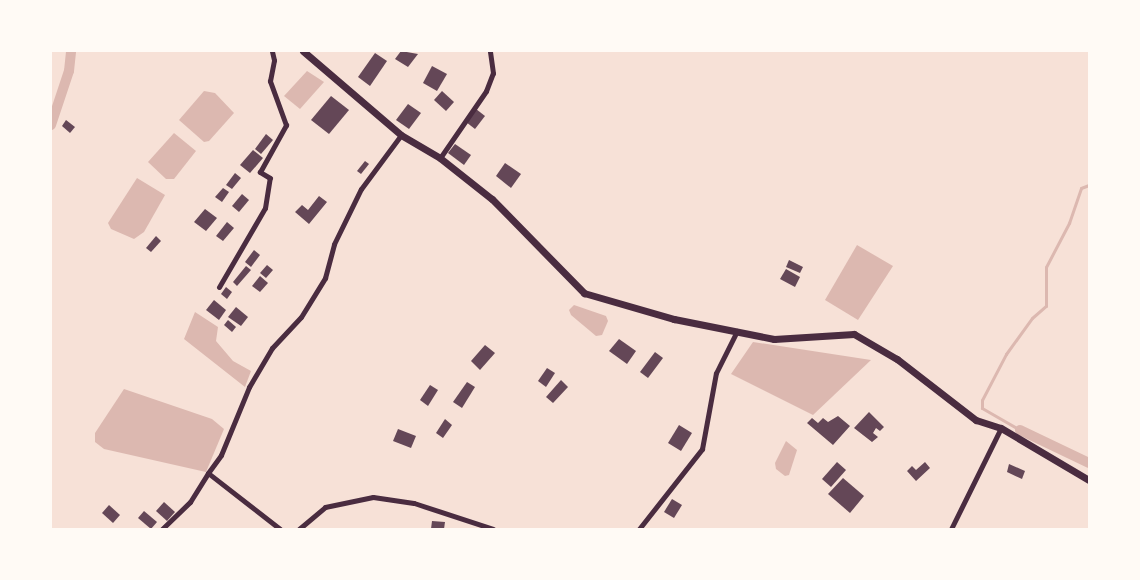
<!DOCTYPE html>
<style>
body{margin:0}
#map{position:relative;width:1140px;height:580px;overflow:hidden;background:#f7e1d7;font-family:Helvetica,sans-serif}
div>[style]{position:absolute}
.water>*{inset:0;background:#dcb8b0}
.stream>*{height:3px;margin:-1.5px;padding:0 1.5px;transform-origin:1.5px;border-radius:1.5px;background:#dcb8b0}
.canal>*{height:10px;margin:-5px;padding:0 5px;transform-origin:5px;border-radius:5px;background:#dcb8b0}
.building>*{inset:0;background:#644757}
.minor>*{height:5px;margin:-2.5px;padding:0 2.5px;transform-origin:2.5px;border-radius:2.5px;background:#4a2c40}
.tertiary>*{height:7px;margin:-3.5px;padding:0 3.5px;transform-origin:3.5px;border-radius:3.5px;background:#4a2c40}
span{translate:-50% -50%;white-space:nowrap;text-align:center;line-height:1.15;-webkit-text-stroke:4.5px #fffaf5;paint-order:stroke}
.frame{position:absolute;inset:0;border:52px solid #fffaf5;pointer-events:none}
</style>
<div id="map">
<div class="water">
<div style="clip-path:polygon(307px 71px,324px 82px,300px 109px,284px 96px)"></div>
<div style="clip-path:polygon(204px 91px,215px 93px,234px 113px,209px 141px,204px 142px,179px 120px)"></div>
<div style="clip-path:polygon(174px 133px,196px 151px,174px 179px,166px 179px,148px 162px)"></div>
<div style="clip-path:polygon(137px 178px,165px 195px,144px 232px,134px 239px,111px 229px,108px 223px)"></div>
<div style="clip-path:polygon(857px 245px,893px 266px,858px 320px,825px 300px)"></div>
<div style="clip-path:polygon(574px 305px,606px 316px,608px 321px,602px 335px,596px 336px,571px 315px,569px 310px)"></div>
<div style="clip-path:polygon(195px 312px,218px 327px,216px 341px,233px 361px,251px 371px,245px 387px,184px 339px)"></div>
<div style="clip-path:polygon(753px 342px,871px 360px,813px 415px,731px 374px)"></div>
<div style="clip-path:polygon(124px 389px,212px 419px,224px 429px,206px 472px,104px 449px,95px 442px,95px 433px)"></div>
<div style="clip-path:polygon(786px 441px,797px 450px,789px 475px,785px 476px,776px 469px,775px 463px)"></div>
</div>
<div class="stream">
<div style="left:1020px;top:430px;width:44px;rotate:-149.9deg"></div>
<div style="left:982px;top:408px;width:8px;rotate:-90deg"></div>
<div style="left:982px;top:400px;width:52px;rotate:-62.4deg"></div>
<div style="left:1006px;top:354px;width:44px;rotate:-54.2deg"></div>
<div style="left:1032px;top:318px;width:18px;rotate:-41deg"></div>
<div style="left:1046px;top:306px;width:39px;rotate:-90deg"></div>
<div style="left:1046px;top:267px;width:50px;rotate:-62.4deg"></div>
<div style="left:1069px;top:223px;width:37px;rotate:-71deg"></div>
<div style="left:1081px;top:188px;width:9px;rotate:-21deg"></div>
</div>
<div class="canal">
<div style="left:51px;top:125px;width:57px;rotate:-71.6deg"></div>
<div style="left:69px;top:71px;width:20px;rotate:-84deg"></div>
<div style="left:1020px;top:430px;width:76px;rotate:25.6deg"></div>
</div>
<div class="building">
<div style="clip-path:polygon(401px 51px,418px 54px,408px 67px,395px 59px)"></div>
<div style="clip-path:polygon(375px 53px,387px 61px,370px 86px,358px 77px)"></div>
<div style="clip-path:polygon(432px 66px,447px 74px,437px 91px,423px 83px)"></div>
<div style="clip-path:polygon(442px 91px,454px 102px,446px 111px,434px 100px)"></div>
<div style="clip-path:polygon(331px 96px,349px 110px,329px 134px,311px 120px)"></div>
<div style="clip-path:polygon(408px 104px,421px 113px,409px 129px,396px 120px)"></div>
<div style="clip-path:polygon(476px 109px,485px 116px,475px 129px,466px 122px)"></div>
<div style="clip-path:polygon(66px 120px,75px 127px,70px 133px,62px 126px)"></div>
<div style="clip-path:polygon(266px 134px,273px 140px,261px 154px,255px 149px)"></div>
<div style="clip-path:polygon(455px 144px,471px 155px,464px 165px,448px 153px)"></div>
<div style="clip-path:polygon(253px 150px,263px 158px,250px 173px,240px 165px)"></div>
<div style="clip-path:polygon(365px 161px,369px 164px,361px 174px,357px 171px)"></div>
<div style="clip-path:polygon(505px 163px,521px 174px,511px 188px,496px 176px)"></div>
<div style="clip-path:polygon(235px 173px,241px 178px,232px 189px,226px 185px)"></div>
<div style="clip-path:polygon(223px 188px,229px 192px,222px 202px,215px 197px)"></div>
<div style="clip-path:polygon(242px 194px,249px 200px,239px 212px,232px 206px)"></div>
<div style="clip-path:polygon(319px 196px,327px 202px,309px 224px,295px 212px,302px 205px,308px 210px)"></div>
<div style="clip-path:polygon(205px 209px,217px 218px,206px 231px,194px 222px)"></div>
<div style="clip-path:polygon(227px 222px,234px 228px,223px 241px,216px 236px)"></div>
<div style="clip-path:polygon(156px 236px,161px 241px,151px 252px,146px 248px)"></div>
<div style="clip-path:polygon(254px 250px,260px 255px,251px 267px,245px 262px)"></div>
<div style="clip-path:polygon(789px 260px,803px 267px,800px 273px,786px 267px)"></div>
<div style="clip-path:polygon(267px 265px,273px 270px,266px 278px,260px 273px)"></div>
<div style="clip-path:polygon(246px 266px,251px 270px,237px 286px,233px 282px)"></div>
<div style="clip-path:polygon(786px 269px,800px 277px,795px 287px,780px 279px)"></div>
<div style="clip-path:polygon(260px 276px,268px 283px,260px 292px,252px 286px)"></div>
<div style="clip-path:polygon(226px 287px,232px 292px,227px 299px,221px 294px)"></div>
<div style="clip-path:polygon(214px 300px,226px 310px,219px 320px,206px 310px)"></div>
<div style="clip-path:polygon(236px 307px,248px 317px,241px 326px,228px 317px)"></div>
<div style="clip-path:polygon(228px 320px,236px 327px,232px 332px,224px 325px)"></div>
<div style="clip-path:polygon(619px 339px,636px 351px,627px 364px,609px 351px)"></div>
<div style="clip-path:polygon(485px 345px,495px 353px,480px 370px,471px 361px)"></div>
<div style="clip-path:polygon(655px 352px,663px 358px,648px 378px,640px 372px)"></div>
<div style="clip-path:polygon(547px 368px,555px 373px,546px 387px,538px 381px)"></div>
<div style="clip-path:polygon(561px 380px,568px 387px,553px 403px,546px 397px)"></div>
<div style="clip-path:polygon(467px 382px,475px 387px,462px 408px,453px 402px)"></div>
<div style="clip-path:polygon(430px 385px,438px 390px,428px 406px,420px 400px)"></div>
<div style="clip-path:polygon(869px 412px,884px 427px,880px 431px,876px 428px,873px 433px,878px 437px,872px 442px,854px 428px)"></div>
<div style="clip-path:polygon(838px 416px,850px 426px,833px 445px,807px 423px,812px 418px,818px 423px,823px 418px,828px 422px)"></div>
<div style="clip-path:polygon(445px 419px,452px 425px,443px 438px,436px 433px)"></div>
<div style="clip-path:polygon(679px 425px,692px 433px,681px 451px,668px 443px)"></div>
<div style="clip-path:polygon(398px 429px,416px 436px,411px 448px,393px 441px)"></div>
<div style="clip-path:polygon(837px 462px,846px 470px,831px 487px,822px 479px)"></div>
<div style="clip-path:polygon(925px 462px,930px 468px,916px 481px,907px 471px,912px 466px,916px 470px)"></div>
<div style="clip-path:polygon(1009px 464px,1025px 471px,1022px 479px,1007px 472px)"></div>
<div style="clip-path:polygon(843px 478px,864px 496px,850px 513px,828px 494px)"></div>
<div style="clip-path:polygon(672px 499px,682px 505px,674px 518px,664px 512px)"></div>
<div style="clip-path:polygon(164px 502px,175px 512px,167px 521px,156px 511px)"></div>
<div style="clip-path:polygon(109px 505px,120px 515px,113px 523px,102px 513px)"></div>
<div style="clip-path:polygon(144px 511px,157px 522px,151px 529px,138px 518px)"></div>
<div style="clip-path:polygon(432px 521px,445px 522px,444px 529px,431px 529px)"></div>
</div>
<div class="minor">
<div style="left:440px;top:158px;width:81px;rotate:-55.5deg"></div>
<div style="left:486px;top:91px;width:19px;rotate:-69deg"></div>
<div style="left:493px;top:73px;width:22px;rotate:-98deg"></div>
<div style="left:219px;top:287px;width:91px;rotate:-59.8deg"></div>
<div style="left:265px;top:208px;width:30px;rotate:-81deg"></div>
<div style="left:270px;top:178px;width:12px;rotate:-149deg"></div>
<div style="left:260px;top:172px;width:54px;rotate:-61deg"></div>
<div style="left:286px;top:125px;width:47px;rotate:-110deg"></div>
<div style="left:270px;top:81px;width:21px;rotate:-79deg"></div>
<div style="left:274px;top:60px;width:9px;rotate:-103deg"></div>
<div style="left:162px;top:529px;width:39px;rotate:-44deg"></div>
<div style="left:190px;top:502px;width:34px;rotate:-58deg"></div>
<div style="left:280px;top:529px;width:91px;rotate:-142.1deg"></div>
<div style="left:208px;top:473px;width:22px;rotate:-54deg"></div>
<div style="left:221px;top:455px;width:74px;rotate:-67.6deg"></div>
<div style="left:249px;top:387px;width:45px;rotate:-59.5deg"></div>
<div style="left:272px;top:348px;width:42px;rotate:-46.9deg"></div>
<div style="left:301px;top:317px;width:46px;rotate:-58.4deg"></div>
<div style="left:325px;top:278px;width:35px;rotate:-75deg"></div>
<div style="left:334px;top:244px;width:61px;rotate:-63.9deg"></div>
<div style="left:361px;top:189px;width:67px;rotate:-53.5deg"></div>
<div style="left:299px;top:529px;width:34px;rotate:-40deg"></div>
<div style="left:325px;top:507px;width:49px;rotate:-11.8deg"></div>
<div style="left:373px;top:497px;width:41px;rotate:8.3deg"></div>
<div style="left:414px;top:503px;width:83px;rotate:18.2deg"></div>
<div style="left:639px;top:529px;width:102px;rotate:-51.8deg"></div>
<div style="left:702px;top:449px;width:77px;rotate:-79.6deg"></div>
<div style="left:716px;top:373px;width:47px;rotate:-63.4deg"></div>
<div style="left:951px;top:529px;width:113px;rotate:-63.7deg"></div>
</div>
<div class="tertiary">
<div style="left:303px;top:51px;width:129px;rotate:40.6deg"></div>
<div style="left:401px;top:135px;width:45px;rotate:30.5deg"></div>
<div style="left:440px;top:158px;width:66px;rotate:38.3deg"></div>
<div style="left:492px;top:199px;width:132px;rotate:45.6deg"></div>
<div style="left:584px;top:293px;width:94px;rotate:16.1deg"></div>
<div style="left:674px;top:319px;width:102px;rotate:11.3deg"></div>
<div style="left:774px;top:339px;width:80px;rotate:-3.6deg"></div>
<div style="left:854px;top:334px;width:50px;rotate:30.2deg"></div>
<div style="left:897px;top:359px;width:100px;rotate:37.7deg"></div>
<div style="left:976px;top:420px;width:26px;rotate:18deg"></div>
<div style="left:1001px;top:428px;width:102px;rotate:30.6deg"></div>
</div>
<div class="frame"></div>
</div>
